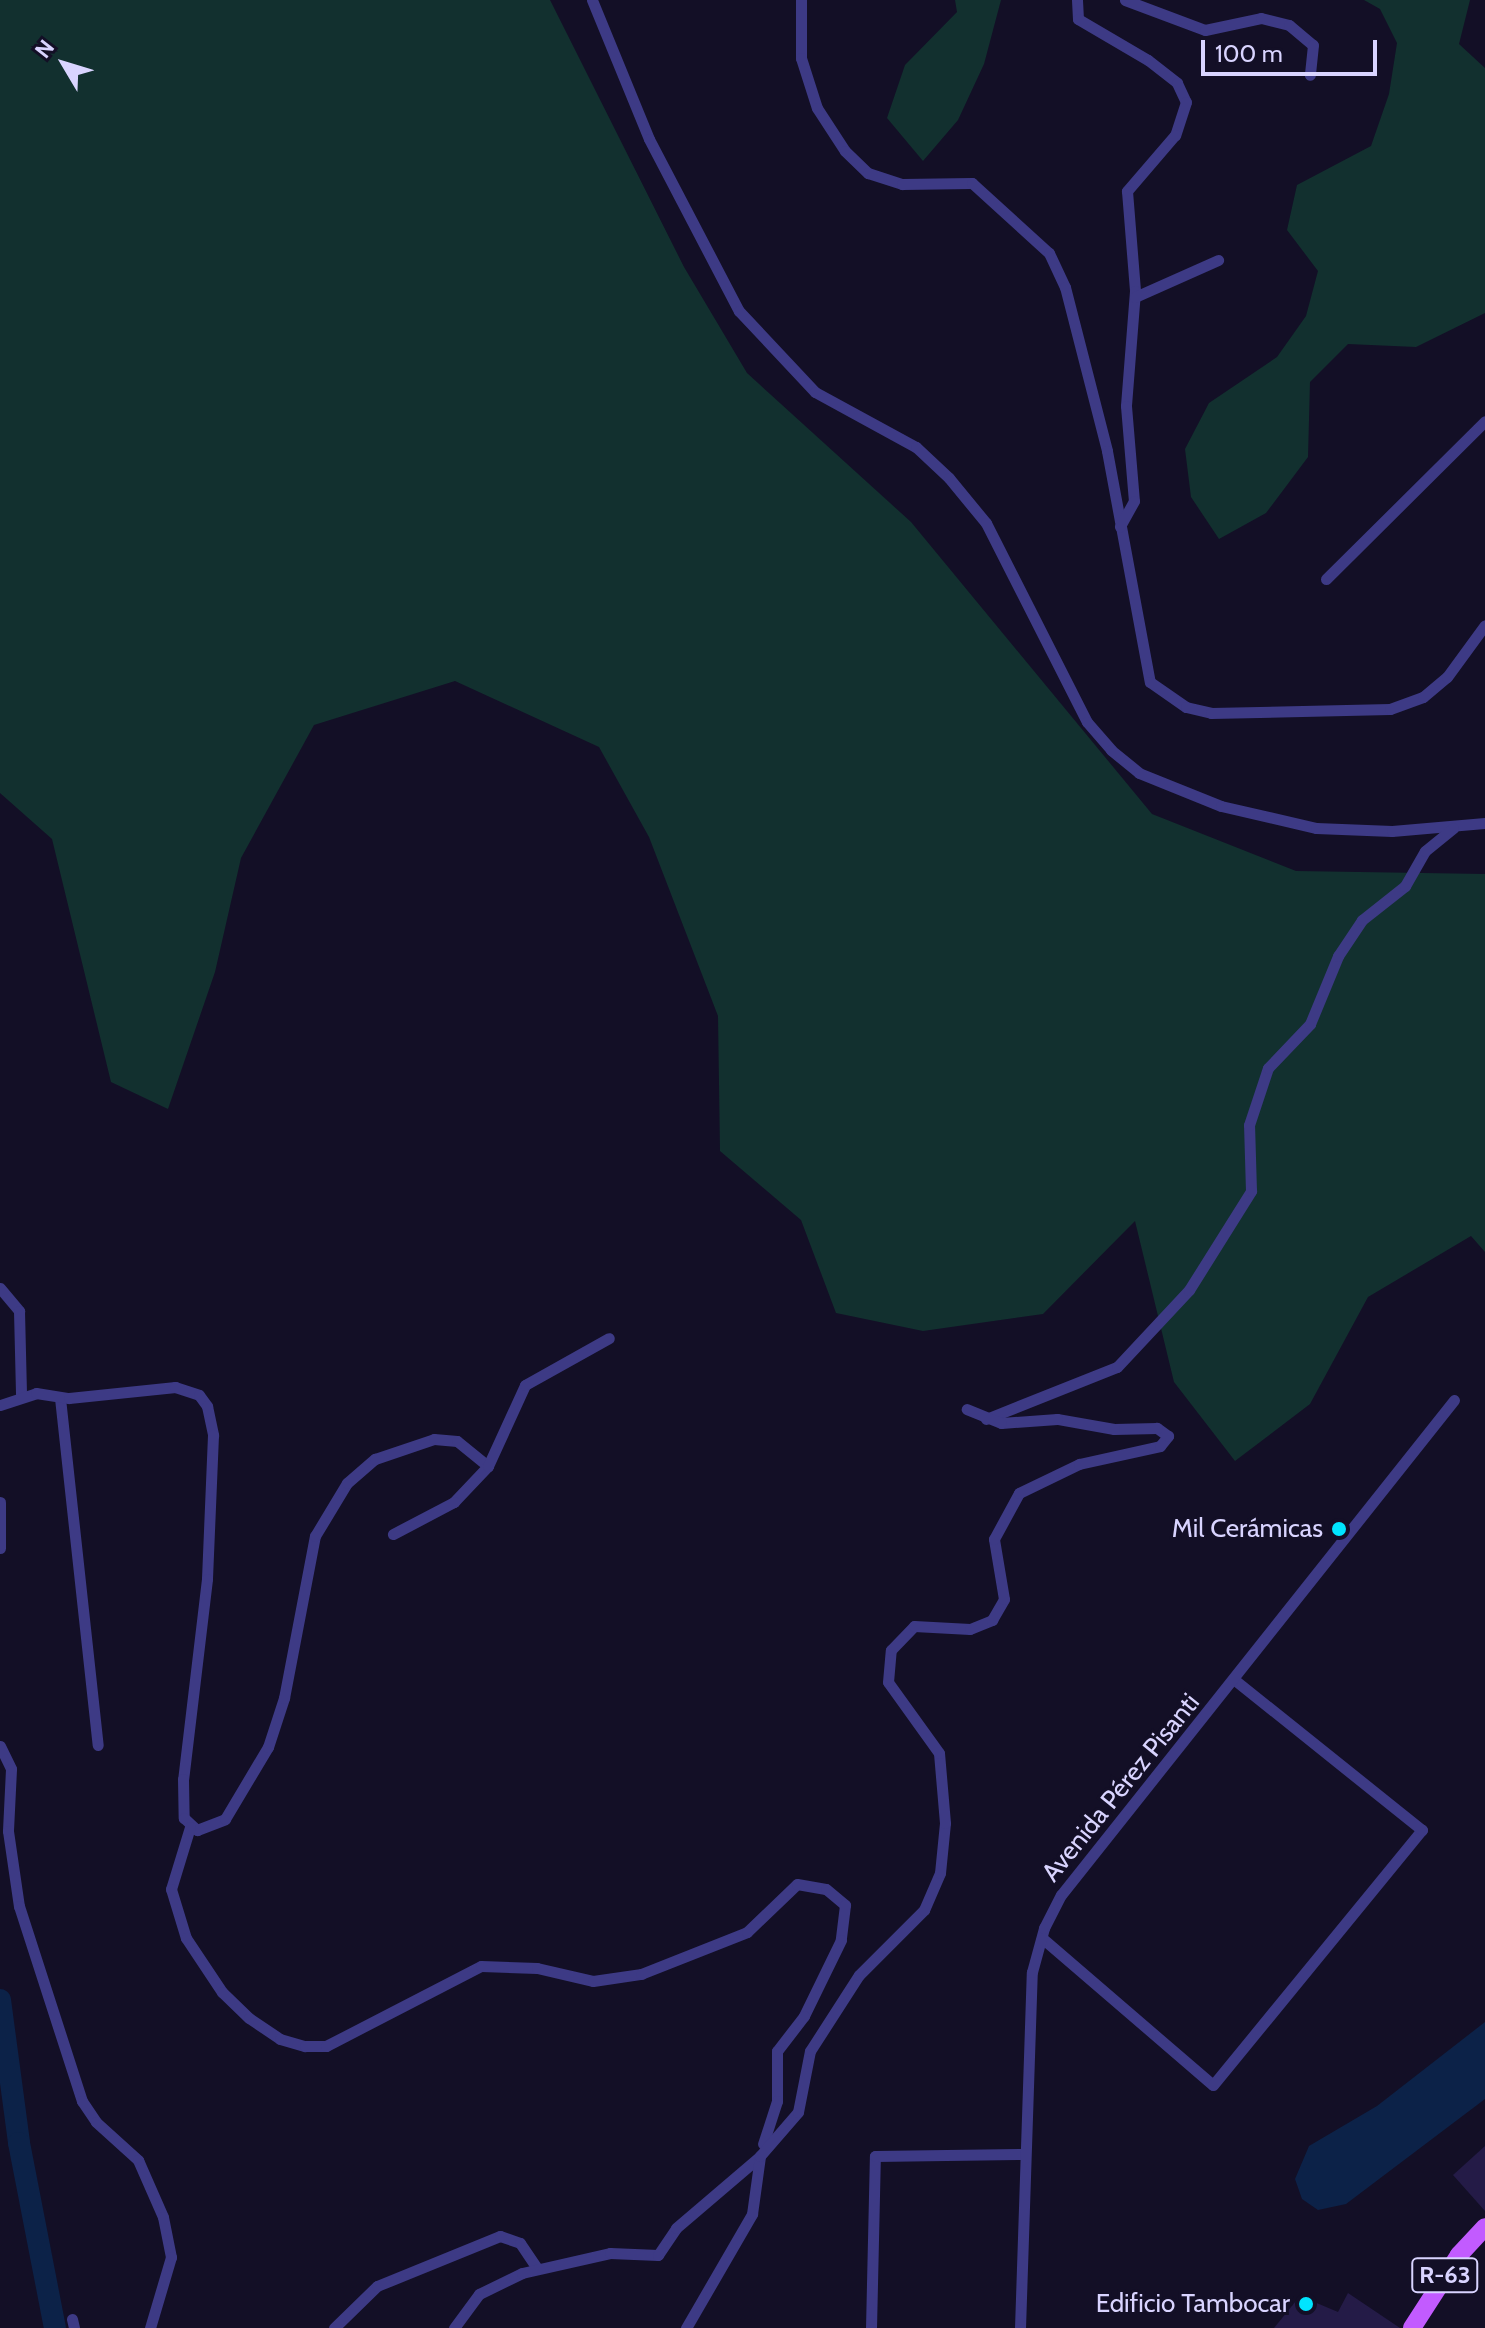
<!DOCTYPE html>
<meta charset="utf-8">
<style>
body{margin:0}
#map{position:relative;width:1485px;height:2328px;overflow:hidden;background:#130f26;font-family:Cabin,sans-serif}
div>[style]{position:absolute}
.green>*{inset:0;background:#12302f}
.water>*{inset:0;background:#0c2248}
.river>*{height:22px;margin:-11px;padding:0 11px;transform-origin:11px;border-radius:11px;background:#0c2248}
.building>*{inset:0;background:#241b47}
.minor>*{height:11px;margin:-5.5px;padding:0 5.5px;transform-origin:5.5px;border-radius:5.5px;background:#3d3a85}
.primary>*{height:18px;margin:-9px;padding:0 9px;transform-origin:9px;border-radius:9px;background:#c25bff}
.dots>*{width:22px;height:22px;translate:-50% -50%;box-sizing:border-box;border:4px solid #130f26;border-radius:50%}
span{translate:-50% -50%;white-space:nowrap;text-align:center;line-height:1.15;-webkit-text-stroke:6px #130f26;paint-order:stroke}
.shield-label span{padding:2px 6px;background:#130f26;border:2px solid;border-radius:6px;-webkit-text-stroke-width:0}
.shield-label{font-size:24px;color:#d9d4ff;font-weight:700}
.poi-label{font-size:26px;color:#d9d4ff}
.right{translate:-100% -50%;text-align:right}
.street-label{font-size:26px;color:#d9d4ff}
.north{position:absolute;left:24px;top:24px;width:80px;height:80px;-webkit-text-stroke:6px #130f26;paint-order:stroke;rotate:308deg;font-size:22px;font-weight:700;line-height:32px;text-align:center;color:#d9d4ff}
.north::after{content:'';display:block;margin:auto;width:28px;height:36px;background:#d9d4ff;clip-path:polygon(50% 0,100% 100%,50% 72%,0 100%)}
.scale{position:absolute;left:1201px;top:40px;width:176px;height:36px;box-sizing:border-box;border:4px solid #d9d4ff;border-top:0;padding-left:10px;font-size:24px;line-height:28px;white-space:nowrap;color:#d9d4ff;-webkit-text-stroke:6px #130f26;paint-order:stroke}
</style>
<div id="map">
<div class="green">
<div style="clip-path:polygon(0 0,550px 0,684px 267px,747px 373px,911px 522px,1152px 814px,1296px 871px,1485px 874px,1485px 1252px,1471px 1236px,1368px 1297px,1310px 1404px,1235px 1461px,1174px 1382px,1135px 1221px,1043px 1314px,923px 1331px,836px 1313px,801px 1220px,720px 1151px,718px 1016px,649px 837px,599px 747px,455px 681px,314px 725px,241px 858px,215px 972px,168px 1109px,111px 1082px,52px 839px,0 793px)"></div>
<div style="clip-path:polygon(955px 0,1001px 0,984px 64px,958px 120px,923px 161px,887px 118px,905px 65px,957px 12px)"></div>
<div style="clip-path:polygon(1364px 0,1470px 0,1459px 44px,1485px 68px,1485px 313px,1416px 347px,1348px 344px,1310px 382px,1308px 457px,1266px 513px,1219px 539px,1191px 497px,1185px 449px,1209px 403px,1277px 357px,1306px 316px,1318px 271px,1287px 230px,1297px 185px,1371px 146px,1389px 94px,1397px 43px,1380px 9px)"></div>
</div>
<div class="water">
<div style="clip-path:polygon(1485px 2022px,1485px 2099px,1346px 2204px,1318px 2210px,1302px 2199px,1295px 2179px,1309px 2146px,1377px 2106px)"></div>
</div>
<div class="river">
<div style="left:0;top:2000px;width:144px;rotate:82.4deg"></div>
<div style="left:19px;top:2143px;width:188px;rotate:79deg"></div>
</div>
<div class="building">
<div style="clip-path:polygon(1485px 2146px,1485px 2211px,1453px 2175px)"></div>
<div style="clip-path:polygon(1348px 2293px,1400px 2328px,1274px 2328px,1300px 2296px,1338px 2312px)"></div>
</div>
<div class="minor">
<div style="left:592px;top:0;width:150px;rotate:67.7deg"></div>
<div style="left:649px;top:139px;width:194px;rotate:62.4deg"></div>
<div style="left:739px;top:311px;width:111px;rotate:46.8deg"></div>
<div style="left:815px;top:392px;width:115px;rotate:28.6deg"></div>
<div style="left:916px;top:447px;width:45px;rotate:43.2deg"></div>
<div style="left:949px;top:478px;width:58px;rotate:50.6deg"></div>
<div style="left:986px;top:523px;width:223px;rotate:63.1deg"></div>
<div style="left:1087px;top:722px;width:37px;rotate:49deg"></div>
<div style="left:1111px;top:750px;width:36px;rotate:39deg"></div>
<div style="left:1139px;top:773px;width:88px;rotate:21.9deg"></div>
<div style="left:1221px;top:806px;width:98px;rotate:13deg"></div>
<div style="left:1316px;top:828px;width:76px;rotate:2.3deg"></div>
<div style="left:1392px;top:831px;width:93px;rotate:-4.9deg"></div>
<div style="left:801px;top:0;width:58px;rotate:90deg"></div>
<div style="left:801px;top:58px;width:52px;rotate:72.3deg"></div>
<div style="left:817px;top:108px;width:51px;rotate:56.9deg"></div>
<div style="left:845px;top:151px;width:32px;rotate:44deg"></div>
<div style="left:868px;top:173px;width:36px;rotate:18deg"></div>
<div style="left:902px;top:184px;width:70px;rotate:-0.8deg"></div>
<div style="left:972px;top:183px;width:104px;rotate:42.3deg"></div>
<div style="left:1049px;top:253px;width:38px;rotate:65deg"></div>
<div style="left:1065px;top:287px;width:169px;rotate:75.6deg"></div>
<div style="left:1107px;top:451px;width:235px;rotate:79.5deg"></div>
<div style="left:1150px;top:682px;width:44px;rotate:34.8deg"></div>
<div style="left:1186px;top:707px;width:26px;rotate:13deg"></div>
<div style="left:1211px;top:713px;width:179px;rotate:-1.3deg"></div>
<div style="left:1390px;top:709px;width:35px;rotate:-20deg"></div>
<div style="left:1423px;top:697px;width:31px;rotate:-40deg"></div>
<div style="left:1447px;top:677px;width:64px;rotate:-53.8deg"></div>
<div style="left:1077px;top:0;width:19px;rotate:87deg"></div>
<div style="left:1078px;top:19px;width:81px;rotate:30.4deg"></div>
<div style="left:1148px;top:60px;width:37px;rotate:38deg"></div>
<div style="left:1177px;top:83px;width:21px;rotate:65deg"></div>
<div style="left:1186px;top:102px;width:35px;rotate:108deg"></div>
<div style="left:1175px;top:135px;width:74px;rotate:130.6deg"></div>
<div style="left:1127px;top:191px;width:100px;rotate:85.4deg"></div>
<div style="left:1135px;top:291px;width:115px;rotate:94.5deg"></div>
<div style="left:1126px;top:406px;width:95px;rotate:85.2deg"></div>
<div style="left:1134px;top:501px;width:29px;rotate:119deg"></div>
<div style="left:1125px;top:0;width:85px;rotate:20.6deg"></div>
<div style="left:1205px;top:30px;width:57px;rotate:-12.1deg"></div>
<div style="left:1261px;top:18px;width:29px;rotate:14deg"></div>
<div style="left:1289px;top:25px;width:31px;rotate:40deg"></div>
<div style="left:1313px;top:45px;width:30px;rotate:96deg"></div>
<div style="left:1135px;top:297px;width:91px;rotate:-24deg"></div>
<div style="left:1326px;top:579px;width:224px;rotate:-44.8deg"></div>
<div style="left:0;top:1288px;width:30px;rotate:50deg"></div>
<div style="left:19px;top:1311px;width:84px;rotate:88.6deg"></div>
<div style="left:60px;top:1398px;width:349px;rotate:83.8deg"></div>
<div style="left:0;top:1405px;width:38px;rotate:-18deg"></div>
<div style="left:36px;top:1393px;width:33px;rotate:9deg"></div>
<div style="left:69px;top:1398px;width:107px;rotate:-5.9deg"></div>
<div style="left:175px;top:1387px;width:25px;rotate:18deg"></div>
<div style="left:199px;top:1395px;width:14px;rotate:54deg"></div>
<div style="left:207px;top:1406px;width:30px;rotate:78deg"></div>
<div style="left:213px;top:1435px;width:144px;rotate:92.4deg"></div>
<div style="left:207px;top:1579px;width:201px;rotate:96.8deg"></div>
<div style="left:183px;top:1779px;width:39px;rotate:89deg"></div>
<div style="left:184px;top:1818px;width:18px;rotate:43deg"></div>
<div style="left:197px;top:1830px;width:30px;rotate:-21deg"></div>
<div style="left:225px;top:1819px;width:84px;rotate:-59.2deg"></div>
<div style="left:268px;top:1747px;width:52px;rotate:-71.9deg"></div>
<div style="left:284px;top:1698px;width:165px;rotate:-79.2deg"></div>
<div style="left:315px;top:1536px;width:62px;rotate:-58.9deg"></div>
<div style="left:347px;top:1483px;width:37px;rotate:-41deg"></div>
<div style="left:375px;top:1459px;width:62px;rotate:-18.7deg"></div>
<div style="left:434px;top:1439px;width:23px;rotate:5deg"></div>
<div style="left:457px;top:1441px;width:40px;rotate:39deg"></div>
<div style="left:488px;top:1466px;width:50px;rotate:133.4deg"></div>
<div style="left:454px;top:1502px;width:69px;rotate:152.3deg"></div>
<div style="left:986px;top:1419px;width:141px;rotate:-21.7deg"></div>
<div style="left:1117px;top:1367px;width:105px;rotate:-46.9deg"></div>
<div style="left:1189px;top:1290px;width:117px;rotate:-57.9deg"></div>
<div style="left:1251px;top:1191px;width:66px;rotate:-91.7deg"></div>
<div style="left:1249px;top:1125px;width:60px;rotate:-71.6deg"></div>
<div style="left:1268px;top:1068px;width:61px;rotate:-46.3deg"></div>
<div style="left:1310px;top:1024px;width:74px;rotate:-67.6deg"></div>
<div style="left:1338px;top:956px;width:43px;rotate:-56.3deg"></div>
<div style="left:1362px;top:920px;width:55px;rotate:-38.3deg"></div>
<div style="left:1405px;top:886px;width:40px;rotate:-60.3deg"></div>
<div style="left:1425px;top:851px;width:36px;rotate:-39deg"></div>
<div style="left:488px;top:1466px;width:89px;rotate:-65.4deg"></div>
<div style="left:525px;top:1385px;width:96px;rotate:-29.2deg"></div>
<div style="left:0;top:1502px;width:46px;rotate:90deg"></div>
<div style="left:0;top:1746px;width:25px;rotate:64deg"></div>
<div style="left:11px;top:1769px;width:62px;rotate:92.8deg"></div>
<div style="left:8px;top:1831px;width:76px;rotate:81.7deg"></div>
<div style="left:19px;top:1906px;width:205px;rotate:72.1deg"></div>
<div style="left:82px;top:2101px;width:25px;rotate:56deg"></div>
<div style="left:96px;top:2122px;width:57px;rotate:42.1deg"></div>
<div style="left:138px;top:2160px;width:62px;rotate:66.3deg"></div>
<div style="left:163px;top:2217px;width:41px;rotate:78.7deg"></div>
<div style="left:171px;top:2257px;width:74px;rotate:106.5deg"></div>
<div style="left:190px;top:1827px;width:65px;rotate:107deg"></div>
<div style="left:171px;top:1889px;width:51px;rotate:73deg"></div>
<div style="left:186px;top:1938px;width:65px;rotate:56.3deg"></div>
<div style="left:222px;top:1992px;width:37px;rotate:44deg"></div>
<div style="left:249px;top:2018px;width:37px;rotate:34deg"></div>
<div style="left:280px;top:2039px;width:26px;rotate:16deg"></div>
<div style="left:305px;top:2046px;width:21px"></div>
<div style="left:326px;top:2046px;width:174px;rotate:-27.3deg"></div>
<div style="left:481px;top:1966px;width:56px;rotate:2deg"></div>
<div style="left:537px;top:1968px;width:57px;rotate:13.1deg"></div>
<div style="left:593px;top:1981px;width:49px;rotate:-8.3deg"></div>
<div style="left:641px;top:1974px;width:114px;rotate:-21.6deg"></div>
<div style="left:747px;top:1932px;width:69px;rotate:-43.8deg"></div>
<div style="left:797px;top:1884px;width:29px;rotate:10deg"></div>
<div style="left:826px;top:1889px;width:25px;rotate:40deg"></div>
<div style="left:845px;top:1905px;width:35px;rotate:97deg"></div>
<div style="left:841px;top:1940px;width:85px;rotate:116deg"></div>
<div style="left:804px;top:2016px;width:44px;rotate:127.6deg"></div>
<div style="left:777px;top:2051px;width:50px;rotate:90deg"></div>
<div style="left:777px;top:2101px;width:45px;rotate:108deg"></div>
<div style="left:1042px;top:1938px;width:225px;rotate:40.7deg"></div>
<div style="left:1213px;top:2085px;width:330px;rotate:-50.7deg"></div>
<div style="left:1422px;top:1830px;width:238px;rotate:-141.3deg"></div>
<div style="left:72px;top:2319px;width:9px;rotate:77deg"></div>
<div style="left:334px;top:2328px;width:60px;rotate:-44.3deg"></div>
<div style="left:377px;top:2286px;width:133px;rotate:-22.1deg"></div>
<div style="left:500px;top:2236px;width:21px;rotate:19deg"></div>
<div style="left:520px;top:2243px;width:30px;rotate:56deg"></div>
<div style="left:454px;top:2328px;width:42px;rotate:-53.7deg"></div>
<div style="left:479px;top:2294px;width:48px;rotate:-26deg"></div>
<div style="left:522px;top:2273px;width:90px;rotate:-12.8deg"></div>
<div style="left:610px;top:2253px;width:48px;rotate:2.4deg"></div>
<div style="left:658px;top:2255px;width:32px;rotate:-56deg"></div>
<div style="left:676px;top:2228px;width:109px;rotate:-40.5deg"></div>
<div style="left:686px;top:2328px;width:132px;rotate:-59.9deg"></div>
<div style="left:752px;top:2214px;width:59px;rotate:-82.1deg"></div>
<div style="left:760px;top:2156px;width:58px;rotate:-49.2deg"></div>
<div style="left:798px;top:2112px;width:62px;rotate:-78.9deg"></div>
<div style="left:810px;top:2051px;width:90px;rotate:-57.2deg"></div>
<div style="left:859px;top:1975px;width:92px;rotate:-45deg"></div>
<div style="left:924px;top:1910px;width:40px;rotate:-66.6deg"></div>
<div style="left:940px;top:1873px;width:50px;rotate:-84.3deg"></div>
<div style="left:945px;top:1823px;width:70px;rotate:-94.9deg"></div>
<div style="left:939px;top:1753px;width:87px;rotate:-125.7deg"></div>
<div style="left:888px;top:1682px;width:32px;rotate:-85deg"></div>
<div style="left:891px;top:1650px;width:33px;rotate:-46deg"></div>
<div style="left:914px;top:1626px;width:56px;rotate:3.1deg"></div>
<div style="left:970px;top:1629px;width:24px;rotate:-22deg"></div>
<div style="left:992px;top:1620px;width:24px;rotate:-60deg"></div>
<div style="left:1004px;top:1599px;width:61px;rotate:-99.5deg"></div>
<div style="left:994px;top:1539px;width:52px;rotate:-61.5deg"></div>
<div style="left:1019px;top:1493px;width:67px;rotate:-25.8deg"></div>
<div style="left:1079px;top:1464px;width:83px;rotate:-12.5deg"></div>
<div style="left:1160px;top:1446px;width:13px;rotate:-51deg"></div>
<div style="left:1168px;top:1436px;width:14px;rotate:-144deg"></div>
<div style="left:1157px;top:1428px;width:43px;rotate:178.7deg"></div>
<div style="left:1114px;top:1429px;width:58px;rotate:-170deg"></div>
<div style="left:1057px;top:1419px;width:56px;rotate:175.9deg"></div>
<div style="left:1001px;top:1423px;width:37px;rotate:-158deg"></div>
<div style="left:871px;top:2328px;width:172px;rotate:-88.7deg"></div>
<div style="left:875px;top:2156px;width:149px;rotate:-0.8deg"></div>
<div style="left:1020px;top:2328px;width:356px;rotate:-88.1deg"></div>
<div style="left:1032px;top:1972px;width:46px;rotate:-74.7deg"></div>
<div style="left:1044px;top:1928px;width:37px;rotate:-63deg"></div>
<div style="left:1061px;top:1895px;width:632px;rotate:-51.55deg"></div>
</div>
<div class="primary">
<div style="left:1412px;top:2328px;width:87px;rotate:-57.2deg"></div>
<div style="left:1459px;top:2255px;width:38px;rotate:-47deg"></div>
</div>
<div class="dots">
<div style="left:1339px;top:1529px;background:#00e5ff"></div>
<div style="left:1306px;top:2304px;background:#00e5ff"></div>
</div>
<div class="shield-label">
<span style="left:1445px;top:2275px">R-63</span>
</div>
<div class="poi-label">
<span class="right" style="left:1323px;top:1529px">Mil Cerámicas</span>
<span class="right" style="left:1290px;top:2304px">Edificio Tambocar</span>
</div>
<div class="street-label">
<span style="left:1121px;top:1788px;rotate:-51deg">Avenida Pérez Pisanti</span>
</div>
<div class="north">N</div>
<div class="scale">100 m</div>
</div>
